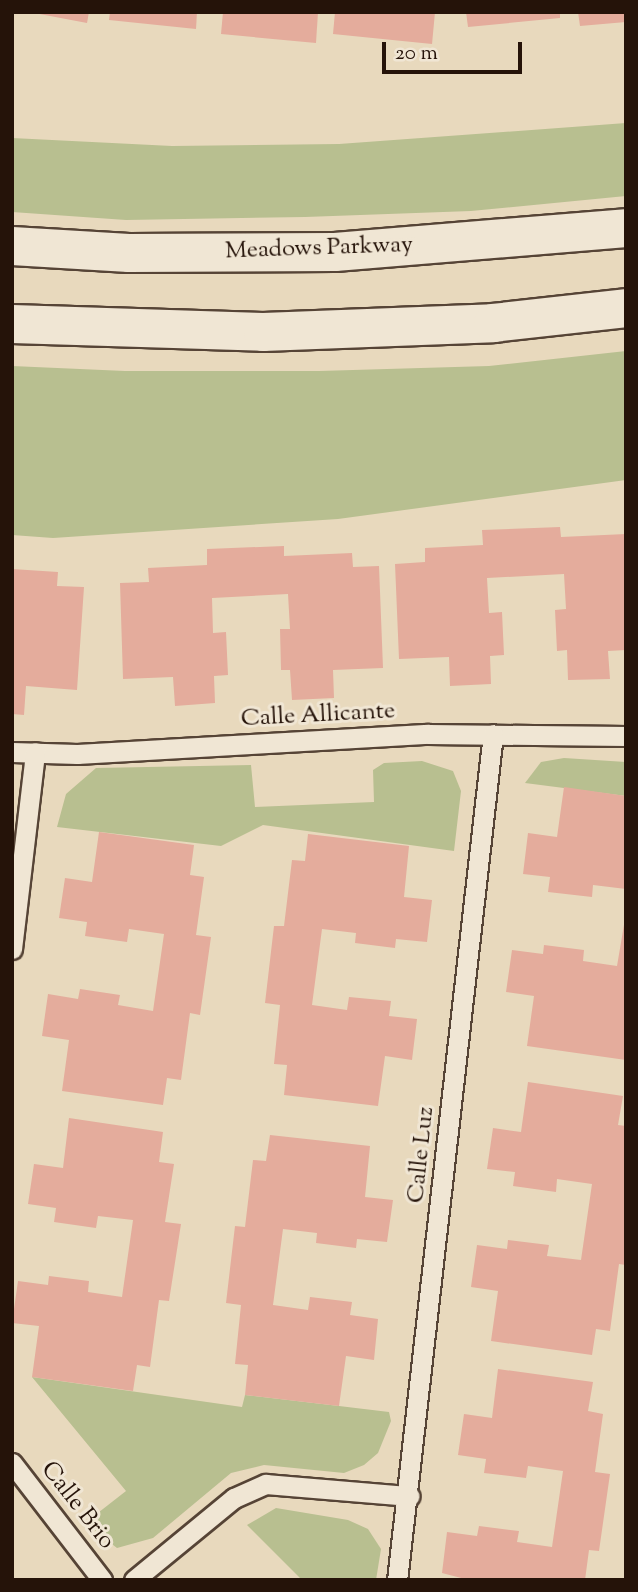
<!DOCTYPE html>
<style>
body{margin:0}
#map{position:relative;width:638px;height:1592px;overflow:hidden;background:#e8d9bd;font-family:"Sorts Mill Goudy",serif}
div>[style]{position:absolute}
.green>*{inset:0;background:#b8bf90}
.building>*{inset:0;background:#e4ac9c}
.roads{filter:drop-shadow(2px 0 #564436) drop-shadow(-2px 0 #564436) drop-shadow(0 2px #564436) drop-shadow(0 -2px #564436)}
.lane>*{height:19px;margin:-9.5px;padding:0 9.5px;transform-origin:9.5px;border-radius:9.5px;background:#f0e6d4}
.secondary>*{height:38px;margin:-19px;padding:0 19px;transform-origin:19px;border-radius:19px;background:#f0e6d4}
span{translate:-50% -50%;white-space:nowrap;text-align:center;line-height:1.15;-webkit-text-stroke:6px #f0e6d4;paint-order:stroke}
.street-label{font-size:24px;color:#251309}
.frame{position:absolute;inset:0;border:14px solid #251309;pointer-events:none}
.scale{position:absolute;left:382px;top:42px;width:140px;height:32px;box-sizing:border-box;border:4px solid #251309;border-top:0;padding-left:9px;font-size:21px;line-height:24px;white-space:nowrap;color:#251309;-webkit-text-stroke:5px #f0e6d4;paint-order:stroke}
</style>
<div id="map">
<div class="green">
<div style="clip-path:polygon(626px 123px,626px 196px,471px 211px,305px 217px,126px 220px,12px 212px,12px 138px,172px 146px,339px 144px)"></div>
<div style="clip-path:polygon(626px 351px,626px 480px,338px 519px,53px 538px,12px 535px,12px 366px,125px 371px,319px 371px,489px 366px)"></div>
<div style="clip-path:polygon(564px 758px,626px 762px,626px 796px,525px 783px,541px 762px)"></div>
<div style="clip-path:polygon(422px 761px,453px 771px,461px 791px,454px 851px,263px 825px,221px 846px,57px 827px,66px 794px,96px 768px,251px 765px,255px 807px,374px 802px,373px 770px,384px 763px)"></div>
<div style="clip-path:polygon(32px 1377px,242px 1407px,245px 1395px,339px 1406px,389px 1412px,391px 1421px,378px 1453px,364px 1465px,344px 1473px,264px 1465px,231px 1473px,153px 1538px,117px 1548px,95px 1531px,94px 1516px,126px 1491px)"></div>
<div style="clip-path:polygon(276px 1508px,348px 1520px,368px 1529px,381px 1549px,376px 1580px,302px 1580px,247px 1525px)"></div>
</div>
<div class="building">
<div style="clip-path:polygon(29px 12px,89px 12px,87px 23px)"></div>
<div style="clip-path:polygon(110px 12px,197px 12px,196px 29px,109px 20px)"></div>
<div style="clip-path:polygon(223px 12px,318px 12px,316px 43px,221px 34px)"></div>
<div style="clip-path:polygon(335px 12px,435px 12px,432px 44px,333px 34px)"></div>
<div style="clip-path:polygon(466px 12px,560px 12px,560px 18px,468px 27px)"></div>
<div style="clip-path:polygon(578px 12px,626px 12px,626px 22px,580px 26px)"></div>
<div style="clip-path:polygon(560px 527px,561px 537px,626px 534px,626px 650px,608px 651px,610px 679px,568px 680px,567px 650px,557px 651px,555px 610px,566px 609px,564px 574px,487px 578px,489px 613px,502px 612px,504px 655px,490px 656px,491px 684px,450px 686px,449px 657px,399px 659px,395px 564px,425px 562px,425px 548px,483px 545px,482px 530px)"></div>
<div style="clip-path:polygon(284px 546px,284px 556px,352px 553px,353px 567px,379px 566px,383px 668px,333px 670px,334px 698px,292px 700px,290px 670px,281px 670px,280px 629px,290px 629px,288px 594px,212px 598px,213px 633px,226px 632px,228px 675px,214px 676px,215px 703px,175px 706px,173px 677px,123px 679px,120px 583px,149px 582px,148px 568px,207px 565px,207px 549px)"></div>
<div style="clip-path:polygon(12px 569px,58px 572px,57px 586px,84px 587px,77px 690px,26px 686px,24px 715px,12px 714px)"></div>
<div style="clip-path:polygon(564px 787px,626px 796px,626px 889px,593px 885px,592px 897px,548px 892px,550px 877px,523px 874px,528px 833px,557px 837px)"></div>
<div style="clip-path:polygon(99px 832px,194px 845px,190px 875px,204px 877px,196px 935px,211px 937px,200px 1015px,190px 1013px,181px 1080px,167px 1078px,163px 1105px,62px 1091px,69px 1040px,42px 1036px,48px 994px,78px 999px,80px 989px,120px 995px,118px 1005px,153px 1011px,164px 934px,129px 929px,127px 942px,85px 936px,87px 922px,59px 918px,65px 878px,92px 882px)"></div>
<div style="clip-path:polygon(308px 834px,409px 846px,404px 897px,432px 900px,427px 942px,396px 939px,395px 948px,355px 943px,356px 933px,322px 929px,312px 1005px,347px 1010px,349px 997px,391px 1001px,389px 1016px,417px 1019px,412px 1060px,385px 1056px,378px 1106px,284px 1095px,287px 1065px,274px 1064px,280px 1005px,265px 1003px,274px 926px,284px 926px,292px 860px,305px 861px)"></div>
<div style="clip-path:polygon(626px 913px,626px 1060px,527px 1046px,534px 996px,506px 992px,512px 950px,543px 954px,544px 945px,584px 950px,583px 961px,617px 966px)"></div>
<div style="clip-path:polygon(528px 1082px,623px 1096px,618px 1125px,626px 1126px,626px 1265px,619px 1264px,610px 1331px,596px 1329px,592px 1355px,491px 1341px,498px 1291px,471px 1287px,477px 1245px,507px 1249px,508px 1240px,549px 1245px,547px 1256px,581px 1260px,592px 1184px,557px 1179px,556px 1192px,513px 1186px,515px 1172px,487px 1169px,493px 1128px,521px 1132px)"></div>
<div style="clip-path:polygon(69px 1118px,163px 1132px,159px 1162px,174px 1164px,165px 1222px,181px 1224px,169px 1301px,159px 1300px,150px 1367px,137px 1365px,133px 1391px,32px 1377px,39px 1326px,12px 1323px,18px 1281px,48px 1285px,49px 1276px,89px 1281px,88px 1292px,122px 1297px,133px 1220px,98px 1216px,96px 1228px,54px 1222px,56px 1208px,28px 1204px,34px 1164px,63px 1168px)"></div>
<div style="clip-path:polygon(270px 1135px,370px 1146px,365px 1197px,393px 1200px,387px 1242px,357px 1239px,356px 1248px,316px 1243px,317px 1233px,283px 1229px,273px 1305px,308px 1310px,310px 1297px,352px 1302px,350px 1315px,378px 1319px,374px 1360px,346px 1356px,339px 1406px,245px 1395px,248px 1365px,235px 1364px,241px 1305px,226px 1303px,235px 1226px,245px 1227px,253px 1160px,266px 1161px)"></div>
<div style="clip-path:polygon(498px 1369px,593px 1382px,588px 1411px,603px 1414px,595px 1472px,610px 1474px,599px 1551px,589px 1550px,585px 1580px,469px 1580px,442px 1573px,447px 1532px,477px 1536px,479px 1526px,519px 1531px,517px 1542px,552px 1547px,563px 1471px,528px 1466px,526px 1478px,484px 1473px,486px 1459px,458px 1455px,464px 1414px,492px 1418px)"></div>
</div>
<div class="roads">
<div class="lane">
<div style="left:12px;top:752px;width:65px;rotate:1.8deg"></div>
<div style="left:77px;top:754px;width:352px;rotate:-3.3deg"></div>
<div style="left:428px;top:734px;width:198px;rotate:0.6deg"></div>
<div style="left:12px;top:949px;width:198px;rotate:-83.3deg"></div>
<div style="left:12px;top:1463px;width:148px;rotate:52.4deg"></div>
<div style="left:134px;top:1580px;width:129px;rotate:-39.4deg"></div>
<div style="left:234px;top:1498px;width:35px;rotate:-24deg"></div>
<div style="left:266px;top:1484px;width:144px;rotate:4.8deg"></div>
<div style="left:397px;top:1580px;width:851px;rotate:-83.53deg"></div>
</div>
<div class="secondary">
<div style="left:12px;top:246px;width:117px;rotate:3.4deg"></div>
<div style="left:129px;top:253px;width:206px;rotate:-0.3deg"></div>
<div style="left:335px;top:252px;width:292px;rotate:-4.7deg"></div>
<div style="left:12px;top:324px;width:251px;rotate:1.8deg"></div>
<div style="left:263px;top:332px;width:230px;rotate:-2.2deg"></div>
<div style="left:493px;top:323px;width:134px;rotate:-6.4deg"></div>
</div>
</div>
<div class="street-label">
<span style="left:319px;top:249px;rotate:-2deg">Meadows Parkway</span>
<span style="left:318px;top:716px;rotate:-3deg">Calle Allicante</span>
<span style="left:422px;top:1155px;rotate:-84deg">Calle Luz</span>
<span style="left:77px;top:1506px;rotate:52deg">Calle Brio</span>
</div>
<div class="frame"></div>
<div class="scale">20 m</div>
</div>
